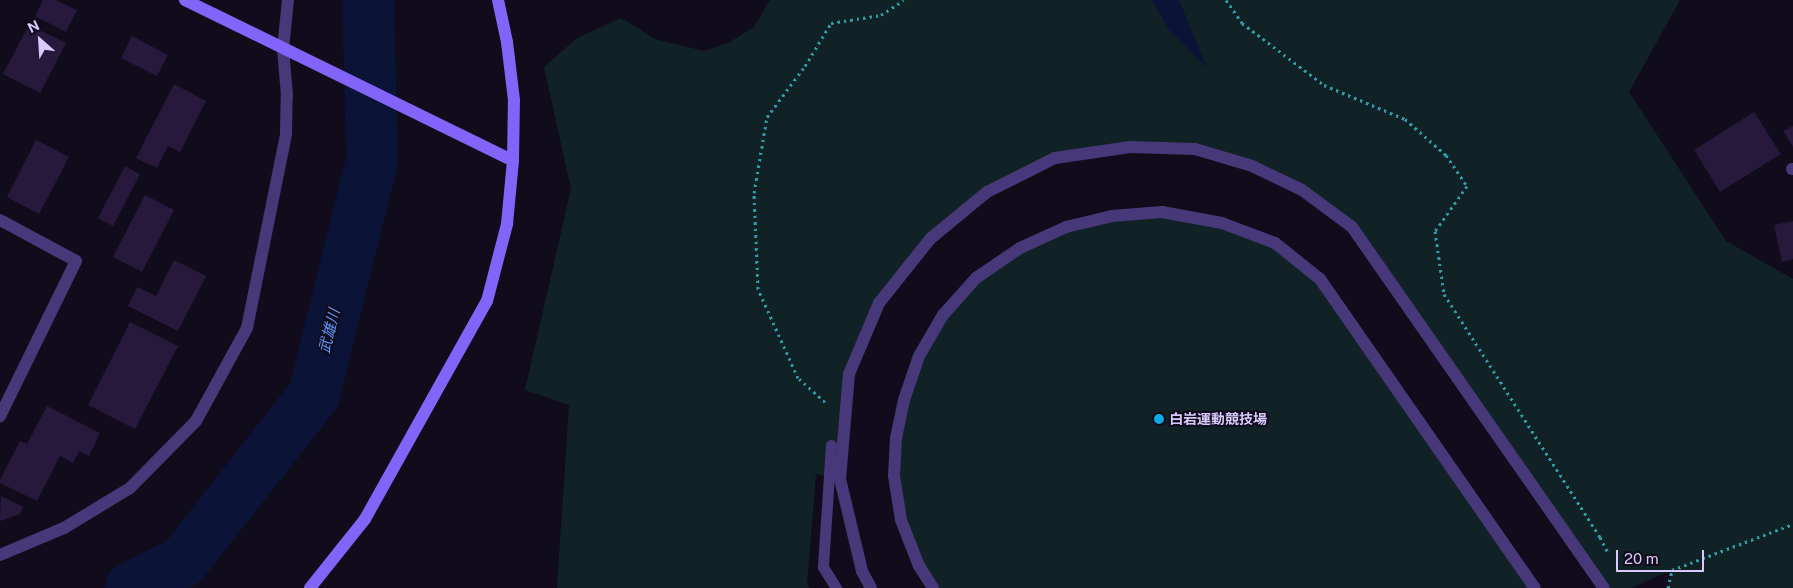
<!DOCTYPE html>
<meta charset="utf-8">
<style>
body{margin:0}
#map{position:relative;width:1793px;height:588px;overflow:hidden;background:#110c1c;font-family:"Public Sans","Noto Sans JP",sans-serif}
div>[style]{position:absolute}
.green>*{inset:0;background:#102225}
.water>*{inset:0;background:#0b1336}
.river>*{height:52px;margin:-26px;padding:0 26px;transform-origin:26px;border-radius:26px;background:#0b1336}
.building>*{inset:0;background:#26193c}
.path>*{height:3px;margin-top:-1.5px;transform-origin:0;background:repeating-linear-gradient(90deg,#329ba8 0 2.5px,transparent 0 6.5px)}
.lane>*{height:11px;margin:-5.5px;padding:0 5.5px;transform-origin:5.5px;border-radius:5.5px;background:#473979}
.street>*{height:12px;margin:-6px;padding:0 6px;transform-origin:6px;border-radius:6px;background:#473979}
.secondary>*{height:12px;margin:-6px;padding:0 6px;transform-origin:6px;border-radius:6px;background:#8265f8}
.dots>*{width:14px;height:14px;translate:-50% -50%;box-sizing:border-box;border:2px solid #110c1c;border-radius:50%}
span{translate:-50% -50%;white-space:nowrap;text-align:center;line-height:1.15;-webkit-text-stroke:4px #110c1c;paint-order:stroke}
.poi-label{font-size:14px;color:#d8c9fc;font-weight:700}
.left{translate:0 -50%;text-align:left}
.water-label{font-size:15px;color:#5d95f7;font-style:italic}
.north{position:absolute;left:15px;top:15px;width:50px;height:50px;-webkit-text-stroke:4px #110c1c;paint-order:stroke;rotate:334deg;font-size:14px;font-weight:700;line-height:20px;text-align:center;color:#d8c9fc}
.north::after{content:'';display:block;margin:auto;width:18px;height:22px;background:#d8c9fc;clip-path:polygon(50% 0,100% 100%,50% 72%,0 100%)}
.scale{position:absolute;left:1616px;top:550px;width:88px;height:22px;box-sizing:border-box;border:2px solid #d8c9fc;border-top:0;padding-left:6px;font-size:15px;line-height:18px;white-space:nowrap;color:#d8c9fc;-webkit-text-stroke:4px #110c1c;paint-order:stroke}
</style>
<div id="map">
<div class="green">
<div style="clip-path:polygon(770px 0,1680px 0,1629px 92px,1726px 241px,1793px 279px,1793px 588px,1668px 588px,1672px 570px,1631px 588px,1604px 588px,1352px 227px,1302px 190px,1195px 149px,1130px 147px,1055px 158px,987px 192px,930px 239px,879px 303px,849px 374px,840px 479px,816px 474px,807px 584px,810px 588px,557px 588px,569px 405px,525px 390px,571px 189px,544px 67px,577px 38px,621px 18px,655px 39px,704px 51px,730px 42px,754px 27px)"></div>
<div style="clip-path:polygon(1162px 212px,1274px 243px,1320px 279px,1535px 588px,933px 588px,919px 566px,894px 476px,919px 356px,976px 278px,1066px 227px)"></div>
</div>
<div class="water">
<div style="clip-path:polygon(1152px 0,1179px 0,1207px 68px,1169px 30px)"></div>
</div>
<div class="river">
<div style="left:131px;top:588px;width:58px;rotate:-26.6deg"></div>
<div style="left:183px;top:562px;width:212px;rotate:-51.9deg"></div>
<div style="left:314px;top:395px;width:242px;rotate:-76.1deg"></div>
<div style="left:372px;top:160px;width:160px;rotate:-91.4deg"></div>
</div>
<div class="building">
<div style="clip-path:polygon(43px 0,56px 0,77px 10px,66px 32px,35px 16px)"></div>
<div style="clip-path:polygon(29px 25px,66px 43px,40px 93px,3px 74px)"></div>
<div style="clip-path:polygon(132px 36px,168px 55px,157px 76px,121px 58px)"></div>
<div style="clip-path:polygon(174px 84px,206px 101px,180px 152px,168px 146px,157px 168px,136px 158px)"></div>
<div style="clip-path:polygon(1754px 112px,1781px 154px,1720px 192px,1694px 150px)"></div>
<div style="clip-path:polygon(1793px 126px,1793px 147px,1783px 131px)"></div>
<div style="clip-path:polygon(36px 140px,69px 157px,39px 214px,7px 197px)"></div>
<div style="clip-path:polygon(125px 166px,140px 174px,113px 226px,98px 218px)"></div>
<div style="clip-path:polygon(145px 195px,174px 210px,142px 272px,113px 257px)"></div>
<div style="clip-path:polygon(1793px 221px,1793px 259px,1782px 262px,1774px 225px)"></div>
<div style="clip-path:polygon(174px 260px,206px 276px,178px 331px,128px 306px,137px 287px,156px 296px)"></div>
<div style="clip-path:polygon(130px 322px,178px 346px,135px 429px,88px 405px)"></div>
<div style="clip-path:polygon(47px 406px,100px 433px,89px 456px,79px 451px,73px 463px,60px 456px,37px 501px,0 483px,0 480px,20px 441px,27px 444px)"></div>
<div style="clip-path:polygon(1px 496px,23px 507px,20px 514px,0 521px)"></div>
</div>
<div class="path">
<div style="left:1226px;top:0;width:28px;rotate:55deg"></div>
<div style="left:1242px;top:23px;width:103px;rotate:37.1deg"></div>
<div style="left:1324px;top:85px;width:88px;rotate:22.8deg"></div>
<div style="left:1405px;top:119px;width:55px;rotate:41.3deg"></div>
<div style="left:1446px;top:155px;width:37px;rotate:56deg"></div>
<div style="left:1467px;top:186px;width:55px;rotate:125.4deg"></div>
<div style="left:1435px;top:231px;width:64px;rotate:81.9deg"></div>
<div style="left:1444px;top:294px;width:289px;rotate:57.3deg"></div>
<div style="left:1600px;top:537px;width:18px;rotate:63deg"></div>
<div style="left:825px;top:402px;width:36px;rotate:-138deg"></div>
<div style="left:798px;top:378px;width:98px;rotate:-114.2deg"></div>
<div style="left:758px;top:289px;width:96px;rotate:-92.4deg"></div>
<div style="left:754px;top:193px;width:77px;rotate:-80.3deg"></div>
<div style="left:767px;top:117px;width:64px;rotate:-53.3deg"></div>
<div style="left:805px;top:66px;width:50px;rotate:-58.8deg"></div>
<div style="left:831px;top:23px;width:51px;rotate:-9.1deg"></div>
<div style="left:881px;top:15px;width:27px;rotate:-33deg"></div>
<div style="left:1668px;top:588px;width:18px;rotate:-77deg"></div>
<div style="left:1672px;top:570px;width:129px;rotate:-20.8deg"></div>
</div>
<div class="lane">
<div style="left:831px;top:445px;width:122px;rotate:93.8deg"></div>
<div style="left:823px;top:567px;width:25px;rotate:58deg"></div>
</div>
<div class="street">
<div style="left:1792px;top:169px;width:1px"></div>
<div style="left:0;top:220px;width:86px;rotate:28.3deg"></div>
<div style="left:76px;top:261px;width:173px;rotate:116.1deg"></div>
<div style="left:0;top:555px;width:69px;rotate:-22.9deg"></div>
<div style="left:64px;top:528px;width:77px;rotate:-31.2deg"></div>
<div style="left:130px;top:488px;width:94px;rotate:-45.4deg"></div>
<div style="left:196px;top:421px;width:106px;rotate:-61.3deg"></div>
<div style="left:247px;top:328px;width:198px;rotate:-78.6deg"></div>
<div style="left:286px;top:134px;width:39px;rotate:-89deg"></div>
<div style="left:287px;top:95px;width:46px;rotate:-95deg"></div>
<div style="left:283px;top:49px;width:49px;rotate:-84.2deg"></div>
<div style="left:871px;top:588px;width:19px;rotate:-118deg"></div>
<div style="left:862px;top:571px;width:95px;rotate:-103.4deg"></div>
<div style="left:840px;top:479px;width:105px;rotate:-85.1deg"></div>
<div style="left:849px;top:374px;width:77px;rotate:-67.1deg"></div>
<div style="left:879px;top:303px;width:82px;rotate:-51.4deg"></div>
<div style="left:930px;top:239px;width:74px;rotate:-39.5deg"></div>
<div style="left:987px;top:192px;width:76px;rotate:-26.6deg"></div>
<div style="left:1055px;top:158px;width:76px;rotate:-8.3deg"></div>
<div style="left:1130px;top:147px;width:65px;rotate:1.8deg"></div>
<div style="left:1195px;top:149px;width:59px;rotate:16.6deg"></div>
<div style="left:1252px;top:166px;width:55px;rotate:25.6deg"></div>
<div style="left:1302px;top:190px;width:62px;rotate:36.5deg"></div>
<div style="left:1352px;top:227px;width:440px;rotate:55.1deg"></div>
<div style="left:933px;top:588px;width:26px;rotate:-122deg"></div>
<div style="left:919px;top:566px;width:49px;rotate:-111.4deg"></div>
<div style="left:901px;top:520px;width:45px;rotate:-99deg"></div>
<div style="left:894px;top:476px;width:38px;rotate:-87deg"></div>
<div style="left:896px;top:438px;width:39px;rotate:-78deg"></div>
<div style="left:904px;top:400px;width:46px;rotate:-71.2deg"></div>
<div style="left:919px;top:356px;width:48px;rotate:-59.7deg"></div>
<div style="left:943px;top:315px;width:50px;rotate:-48.3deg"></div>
<div style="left:976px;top:278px;width:53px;rotate:-34.3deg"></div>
<div style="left:1020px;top:248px;width:51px;rotate:-24.5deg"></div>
<div style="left:1066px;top:227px;width:47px;rotate:-13.4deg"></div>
<div style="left:1112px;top:216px;width:50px;rotate:-4.6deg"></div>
<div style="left:1162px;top:212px;width:61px;rotate:10.4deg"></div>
<div style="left:1222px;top:223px;width:57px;rotate:20.7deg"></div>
<div style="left:1275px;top:243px;width:58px;rotate:38.7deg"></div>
<div style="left:1320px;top:279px;width:376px;rotate:55.2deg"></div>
</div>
<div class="secondary">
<div style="left:185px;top:0;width:365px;rotate:26.1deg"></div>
<div style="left:310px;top:588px;width:88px;rotate:-51.4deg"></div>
<div style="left:365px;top:519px;width:250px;rotate:-60.8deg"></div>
<div style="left:487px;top:301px;width:80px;rotate:-75.4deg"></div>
<div style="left:507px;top:224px;width:63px;rotate:-84.6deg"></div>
<div style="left:513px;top:161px;width:61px;rotate:-89.1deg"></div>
<div style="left:514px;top:100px;width:58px;rotate:-96.9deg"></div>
<div style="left:507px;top:42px;width:43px;rotate:-102.1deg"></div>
</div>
<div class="dots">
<div style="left:1159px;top:419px;background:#0babe7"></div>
</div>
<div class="poi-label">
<span class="left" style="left:1169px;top:419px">白岩運動競技場</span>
</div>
<div class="water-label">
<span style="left:329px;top:331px;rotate:-76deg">武雄川</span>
</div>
<div class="north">N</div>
<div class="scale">20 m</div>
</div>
